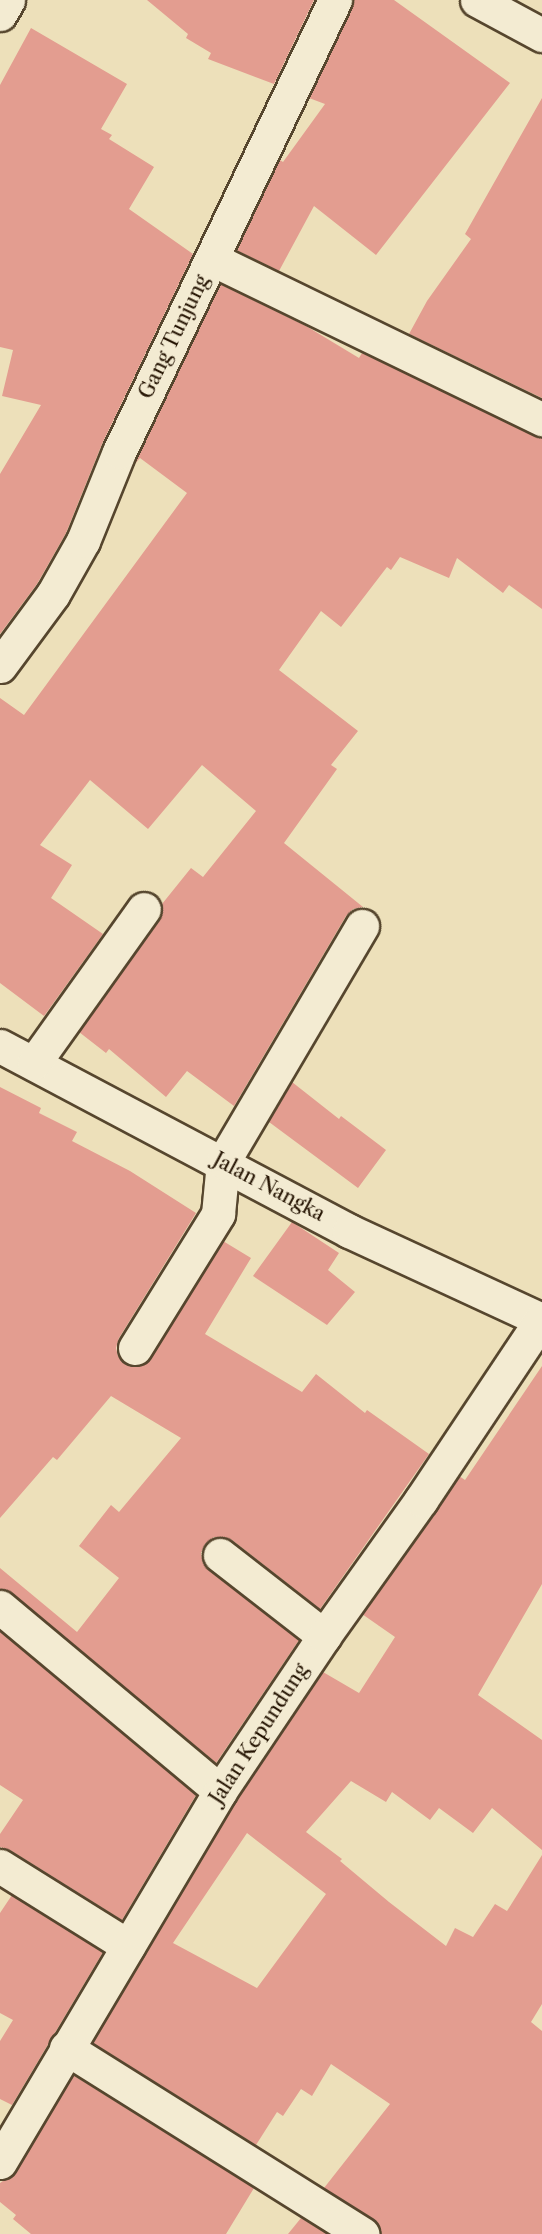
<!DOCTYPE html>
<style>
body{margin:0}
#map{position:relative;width:542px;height:2234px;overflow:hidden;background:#ede0ba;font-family:"Libre Caslon Text",serif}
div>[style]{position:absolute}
.building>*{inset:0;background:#e39d90}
.roads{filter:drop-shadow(2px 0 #56462e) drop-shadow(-2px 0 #56462e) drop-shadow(0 2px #56462e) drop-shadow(0 -2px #56462e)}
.minor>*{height:33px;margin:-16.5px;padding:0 16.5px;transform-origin:16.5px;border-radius:16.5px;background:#f3ebd2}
span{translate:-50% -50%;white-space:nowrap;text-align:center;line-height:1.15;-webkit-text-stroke:5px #f3ebd2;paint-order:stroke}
.street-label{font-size:20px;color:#231200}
</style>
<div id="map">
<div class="building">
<div style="clip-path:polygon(147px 0,314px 0,274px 84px,208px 59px,211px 53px,186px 38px,188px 34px)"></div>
<div style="clip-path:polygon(354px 0,394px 0,510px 83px,376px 255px,314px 206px,279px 271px,236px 250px,280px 160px,283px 162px,325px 104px,309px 98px)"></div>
<div style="clip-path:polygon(31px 28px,127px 84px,101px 129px,112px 135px,109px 139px,154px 167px,129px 209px,193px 254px,102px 444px,66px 533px,37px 584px,0 634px,0 474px,41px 405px,2px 396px,13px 350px,0 347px,0 85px)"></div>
<div style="clip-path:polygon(542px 98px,542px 398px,409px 334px,427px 301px,471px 239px,465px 234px)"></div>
<div style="clip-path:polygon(220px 284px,306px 326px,359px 358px,362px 353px,542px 438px,542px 609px,509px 585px,503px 593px,457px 558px,449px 578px,400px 557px,391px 570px,387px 567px,341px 627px,321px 611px,279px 670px,358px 731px,331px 765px,337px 769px,284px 843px,363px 907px,353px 909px,346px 916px,234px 1106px,187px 1071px,166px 1097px,109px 1049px,106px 1053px,79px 1032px,159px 920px,162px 904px,191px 868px,203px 877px,256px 811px,202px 765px,148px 829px,90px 780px,40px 845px,72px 865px,51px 898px,103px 934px,44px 1016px,0 983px,0 698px,24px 715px,187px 493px,140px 458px,133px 466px)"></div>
<div style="clip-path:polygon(292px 1082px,339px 1119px,341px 1116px,386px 1150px,358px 1188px,269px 1122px)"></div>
<div style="clip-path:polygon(0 1087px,41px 1108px,39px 1113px,77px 1132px,72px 1141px,130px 1171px,196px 1213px,119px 1338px,116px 1348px,118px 1356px,125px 1364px,135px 1367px,144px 1364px,151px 1358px,223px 1241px,251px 1258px,205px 1334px,302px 1392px,316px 1374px,365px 1413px,367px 1410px,429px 1454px,320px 1609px,232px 1540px,223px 1537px,214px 1537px,205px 1544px,201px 1553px,203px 1563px,208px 1569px,299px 1640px,216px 1763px,12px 1593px,0 1589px,0 1568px,77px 1632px,119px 1578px,79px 1546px,111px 1505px,119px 1512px,181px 1438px,111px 1396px,57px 1460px,53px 1457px,0 1518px)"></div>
<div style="clip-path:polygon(292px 1222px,339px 1253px,328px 1270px,355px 1292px,327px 1325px,253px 1276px)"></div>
<div style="clip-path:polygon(evenodd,542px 1366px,542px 1584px,478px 1695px,542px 1740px,542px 1850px,492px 1808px,473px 1833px,439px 1808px,430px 1820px,392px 1792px,386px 1802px,351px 1781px,306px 1832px,342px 1859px,340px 1861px,389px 1902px,446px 1946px,455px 1928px,473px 1937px,495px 1904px,507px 1911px,542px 1855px,542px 2004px,531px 2022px,542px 2031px,542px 2234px,381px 2234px,378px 2225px,372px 2218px,324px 2188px,390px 2104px,331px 2064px,312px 2096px,301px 2089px,283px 2116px,277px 2112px,256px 2145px,93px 2043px,236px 1801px,323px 1672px,359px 1693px,395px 1637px,362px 1614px,459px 1476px,465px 1480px,542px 1366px,247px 1833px,326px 1894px,257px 1988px,173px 1943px,247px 1833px)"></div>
<div style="clip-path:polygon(0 1631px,196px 1795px,122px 1920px,10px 1850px,0 1847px,0 1834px,23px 1800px,0 1785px)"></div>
<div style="clip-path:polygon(12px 1895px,103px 1952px,12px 2105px,0 2099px,0 2041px,13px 2020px,0 2013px,0 1913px)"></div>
<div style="clip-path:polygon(73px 2075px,254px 2188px,226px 2234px,31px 2234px,13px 2219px,16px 2215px,0 2202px,0 2183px,16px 2172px)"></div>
<div style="clip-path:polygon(301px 2218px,327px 2234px,288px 2234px)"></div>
</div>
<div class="roads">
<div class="minor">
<div style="left:477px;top:0;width:74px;rotate:28.3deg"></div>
<div style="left:0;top:14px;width:16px;rotate:-60deg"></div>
<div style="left:212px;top:259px;width:367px;rotate:25.9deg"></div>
<div style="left:0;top:666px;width:89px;rotate:-53.6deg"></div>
<div style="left:53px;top:594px;width:61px;rotate:-60.5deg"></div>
<div style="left:83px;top:541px;width:96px;rotate:-68deg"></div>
<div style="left:119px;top:452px;width:501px;rotate:-64.46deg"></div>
<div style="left:0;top:1046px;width:395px;rotate:27.9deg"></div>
<div style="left:349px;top:1231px;width:213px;rotate:24.8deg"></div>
<div style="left:34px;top:1063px;width:189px;rotate:-54.5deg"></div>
<div style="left:135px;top:1348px;width:158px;rotate:-58.2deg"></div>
<div style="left:218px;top:1214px;width:52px;rotate:-84.5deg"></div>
<div style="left:223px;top:1162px;width:274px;rotate:-59.5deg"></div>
<div style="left:220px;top:1555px;width:132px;rotate:37.9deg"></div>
<div style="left:0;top:1607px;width:287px;rotate:39.9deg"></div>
<div style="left:0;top:1866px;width:151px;rotate:32deg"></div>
<div style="left:66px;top:2048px;width:350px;rotate:32.1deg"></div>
<div style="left:0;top:2162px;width:431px;rotate:-59.3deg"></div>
<div style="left:220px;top:1791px;width:187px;rotate:-56.1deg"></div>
<div style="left:324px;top:1636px;width:167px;rotate:-54.5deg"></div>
<div style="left:421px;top:1500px;width:216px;rotate:-56.3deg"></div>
</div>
</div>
<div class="street-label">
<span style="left:174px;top:337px;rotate:-64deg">Gang Tunjung</span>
<span style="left:269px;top:1187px;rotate:28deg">Jalan Nangka</span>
<span style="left:259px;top:1734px;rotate:-57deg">Jalan Kepundung</span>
</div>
</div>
